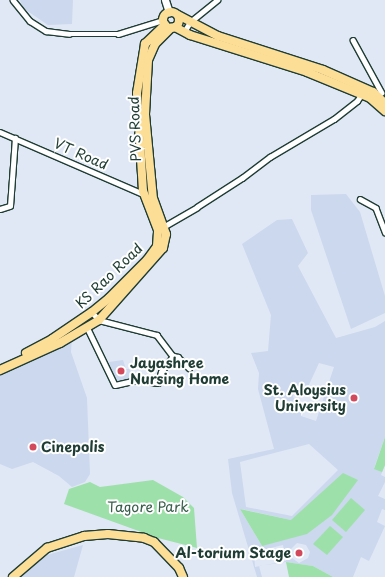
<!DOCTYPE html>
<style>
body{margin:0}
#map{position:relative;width:385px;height:577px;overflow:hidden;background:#e0e8f5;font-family:"Playpen Sans",sans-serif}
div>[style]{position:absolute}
.built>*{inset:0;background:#cbd8ee}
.green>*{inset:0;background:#9ee0aa}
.roads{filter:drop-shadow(1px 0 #1f3d34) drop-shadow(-1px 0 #1f3d34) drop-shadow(0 1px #1f3d34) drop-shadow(0 -1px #1f3d34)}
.street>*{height:4.5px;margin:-2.25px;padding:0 2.25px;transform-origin:2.25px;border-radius:2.25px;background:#fff}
.secondary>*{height:7px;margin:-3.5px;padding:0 3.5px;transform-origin:3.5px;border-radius:3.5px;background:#fff}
.primary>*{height:8px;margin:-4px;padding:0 4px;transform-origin:4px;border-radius:4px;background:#fdde96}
.primary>.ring{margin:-4px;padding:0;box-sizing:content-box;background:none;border:8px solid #fdde96;border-radius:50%}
.dots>*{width:11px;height:11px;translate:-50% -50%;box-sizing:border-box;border:2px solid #fff;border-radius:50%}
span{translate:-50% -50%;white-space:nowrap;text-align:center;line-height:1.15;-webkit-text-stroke:4px #fff;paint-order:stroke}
.street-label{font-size:14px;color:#1f3d34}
.poi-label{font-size:14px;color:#1f3d34;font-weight:700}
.left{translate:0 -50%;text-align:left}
.right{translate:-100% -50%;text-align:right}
.park-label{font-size:14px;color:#385e4c}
</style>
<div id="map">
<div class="built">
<div style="clip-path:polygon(20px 0,73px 0,72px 24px,48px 25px,23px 8px)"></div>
<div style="clip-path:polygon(346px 194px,360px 212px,385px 296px,385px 313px,351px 329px,311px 210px,311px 195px)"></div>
<div style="clip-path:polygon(evenodd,292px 219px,308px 253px,298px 266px,336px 338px,375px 327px,385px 321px,385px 437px,374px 468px,385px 465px,381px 475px,385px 477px,385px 482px,378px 496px,385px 499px,385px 510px,382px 509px,377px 522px,385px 526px,369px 561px,361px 557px,353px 577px,333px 577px,313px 566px,286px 562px,259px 566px,262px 577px,257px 577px,232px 493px,228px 459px,274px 449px,258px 389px,259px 373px,251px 353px,268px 351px,271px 315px,242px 244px,277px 220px,292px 219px,319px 363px,334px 367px,316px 421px,301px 416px,303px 407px,293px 397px,296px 385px,307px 389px,319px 363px,292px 219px,309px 444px,338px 470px,292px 516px,246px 507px,240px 462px,309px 444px,292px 219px,240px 509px,241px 509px,291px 520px,262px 546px,240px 509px,292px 219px,297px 543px,306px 545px,310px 552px,308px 558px,299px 563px,292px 558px,291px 553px,291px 549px,297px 543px,292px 219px,283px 545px,286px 561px,255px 567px,254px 552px,283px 545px)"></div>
<div style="clip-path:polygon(72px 337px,71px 352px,87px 398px,90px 474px,85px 482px,72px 487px,59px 476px,33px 462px,12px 469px,0 464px,0 368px)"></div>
<div style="clip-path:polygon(123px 360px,126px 369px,129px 369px,132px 373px,133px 379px,115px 383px,109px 362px)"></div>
<div style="clip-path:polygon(83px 545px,74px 577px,17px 577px,47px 555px)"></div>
</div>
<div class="green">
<div style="clip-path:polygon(385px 437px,385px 465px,382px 472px,374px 469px)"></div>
<div style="clip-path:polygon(343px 473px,358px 480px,332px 515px,307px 534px,262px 546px,240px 509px,291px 520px)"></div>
<div style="clip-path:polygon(153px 480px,183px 497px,194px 508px,197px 548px,158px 538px,64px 504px,69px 489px,90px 482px,100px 487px)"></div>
<div style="clip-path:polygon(351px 498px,365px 510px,346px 532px,332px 520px)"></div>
<div style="clip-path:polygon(330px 526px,343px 537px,327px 555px,313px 544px)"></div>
<div style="clip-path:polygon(286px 562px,313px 566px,333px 577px,289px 577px)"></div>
</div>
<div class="roads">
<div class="street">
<div style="left:13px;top:0;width:27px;rotate:51deg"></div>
<div style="left:30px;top:21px;width:19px;rotate:32deg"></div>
<div style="left:46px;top:31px;width:23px;rotate:7deg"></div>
<div style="left:69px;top:34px;width:49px"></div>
<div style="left:118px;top:34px;width:47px;rotate:-17.3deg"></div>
<div style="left:184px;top:32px;width:12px;rotate:-59deg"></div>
<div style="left:190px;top:22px;width:35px;rotate:-39deg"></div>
<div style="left:353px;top:40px;width:60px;rotate:61.3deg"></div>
<div style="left:0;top:132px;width:156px;rotate:23.4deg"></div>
<div style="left:360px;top:199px;width:18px;rotate:29deg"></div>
<div style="left:376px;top:208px;width:26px;rotate:69deg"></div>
<div style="left:0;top:209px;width:10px;rotate:-17deg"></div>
<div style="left:10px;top:206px;width:68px;rotate:-85.8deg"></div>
<div style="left:163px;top:227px;width:39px;rotate:-30deg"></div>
<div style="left:197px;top:207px;width:54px;rotate:-32.8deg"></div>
<div style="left:242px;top:178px;width:35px;rotate:-37deg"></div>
<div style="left:270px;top:157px;width:74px;rotate:-30.7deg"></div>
<div style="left:334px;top:119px;width:29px;rotate:-38deg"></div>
<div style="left:357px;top:101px;width:7px;rotate:-56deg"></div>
<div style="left:92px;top:312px;width:11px;rotate:49deg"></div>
<div style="left:99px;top:320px;width:60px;rotate:14.5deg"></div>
<div style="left:157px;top:335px;width:26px;rotate:53deg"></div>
<div style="left:173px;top:356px;width:5px;rotate:11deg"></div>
<div style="left:178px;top:357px;width:16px;rotate:45deg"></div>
<div style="left:87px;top:327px;width:64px;rotate:64.2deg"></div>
<div style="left:115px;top:385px;width:23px;rotate:-13deg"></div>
<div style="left:137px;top:380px;width:21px;rotate:8deg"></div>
<div style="left:158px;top:383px;width:11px;rotate:-75deg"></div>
<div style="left:161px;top:372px;width:20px;rotate:-53deg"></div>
</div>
<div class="secondary">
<div style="left:165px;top:0;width:13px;rotate:72deg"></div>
</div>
<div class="primary">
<div class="ring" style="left:163px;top:12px;width:8px;height:8px"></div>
<div style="left:178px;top:15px;width:45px;rotate:27.7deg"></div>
<div style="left:218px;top:36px;width:110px;rotate:17.9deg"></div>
<div style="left:323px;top:70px;width:55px;rotate:23.7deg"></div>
<div style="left:373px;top:92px;width:16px;rotate:43deg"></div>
<div style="left:175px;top:27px;width:17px;rotate:28deg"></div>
<div style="left:190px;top:35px;width:123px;rotate:17.5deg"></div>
<div style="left:307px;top:72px;width:68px;rotate:22.4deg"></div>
<div style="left:370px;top:98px;width:20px;rotate:41deg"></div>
<div style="left:26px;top:353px;width:30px;rotate:-28deg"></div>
<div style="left:52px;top:339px;width:48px;rotate:-34deg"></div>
<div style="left:92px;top:312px;width:22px;rotate:-39deg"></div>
<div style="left:109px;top:298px;width:54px;rotate:-45deg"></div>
<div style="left:147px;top:260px;width:17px;rotate:-54deg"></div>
<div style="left:157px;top:246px;width:16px;rotate:-86deg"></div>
<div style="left:158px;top:230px;width:42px;rotate:-111deg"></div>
<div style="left:143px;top:191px;width:98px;rotate:-93.5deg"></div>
<div style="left:137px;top:93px;width:50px;rotate:-80.7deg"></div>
<div style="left:145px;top:44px;width:28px;rotate:-44deg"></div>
<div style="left:0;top:370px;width:66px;rotate:-24.2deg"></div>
<div style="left:60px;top:343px;width:45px;rotate:-30.5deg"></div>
<div style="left:99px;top:320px;width:96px;rotate:-48.4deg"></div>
<div style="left:163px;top:248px;width:14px;rotate:-78deg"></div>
<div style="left:166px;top:234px;width:37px;rotate:-110deg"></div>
<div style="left:153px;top:199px;width:85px;rotate:-95.4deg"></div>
<div style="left:145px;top:114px;width:54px;rotate:-86.8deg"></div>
<div style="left:148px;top:60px;width:17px;rotate:-66deg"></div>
<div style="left:155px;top:44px;width:23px;rotate:-45deg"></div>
<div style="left:13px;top:577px;width:45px;rotate:-40.5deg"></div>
<div style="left:47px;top:548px;width:39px;rotate:-18deg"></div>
<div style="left:84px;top:536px;width:24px;rotate:-5deg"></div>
<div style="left:108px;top:534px;width:36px;rotate:6deg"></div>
<div style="left:144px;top:538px;width:11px;rotate:22deg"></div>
<div style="left:154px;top:542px;width:36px;rotate:46deg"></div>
<div style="left:179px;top:568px;width:10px;rotate:66deg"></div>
</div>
</div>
<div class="dots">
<div style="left:121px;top:371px;background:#d1495b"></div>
<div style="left:354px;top:398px;background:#d1495b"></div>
<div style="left:33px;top:447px;background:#d1495b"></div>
<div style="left:299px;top:553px;background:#d1495b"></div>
</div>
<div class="street-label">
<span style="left:135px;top:129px;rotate:-92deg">PVS Road</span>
<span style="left:81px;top:154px;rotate:24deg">VT Road</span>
<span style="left:109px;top:276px;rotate:-44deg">KS Rao Road</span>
</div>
<div class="poi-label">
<span class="left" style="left:130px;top:371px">Jayashree<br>Nursing Home</span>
<span class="right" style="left:346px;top:398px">St. Aloysius<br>University</span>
<span class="left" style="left:41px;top:447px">Cinepolis</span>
<span class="right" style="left:291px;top:553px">Al-torium Stage</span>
</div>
<div class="park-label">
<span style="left:148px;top:507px">Tagore Park</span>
</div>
</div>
